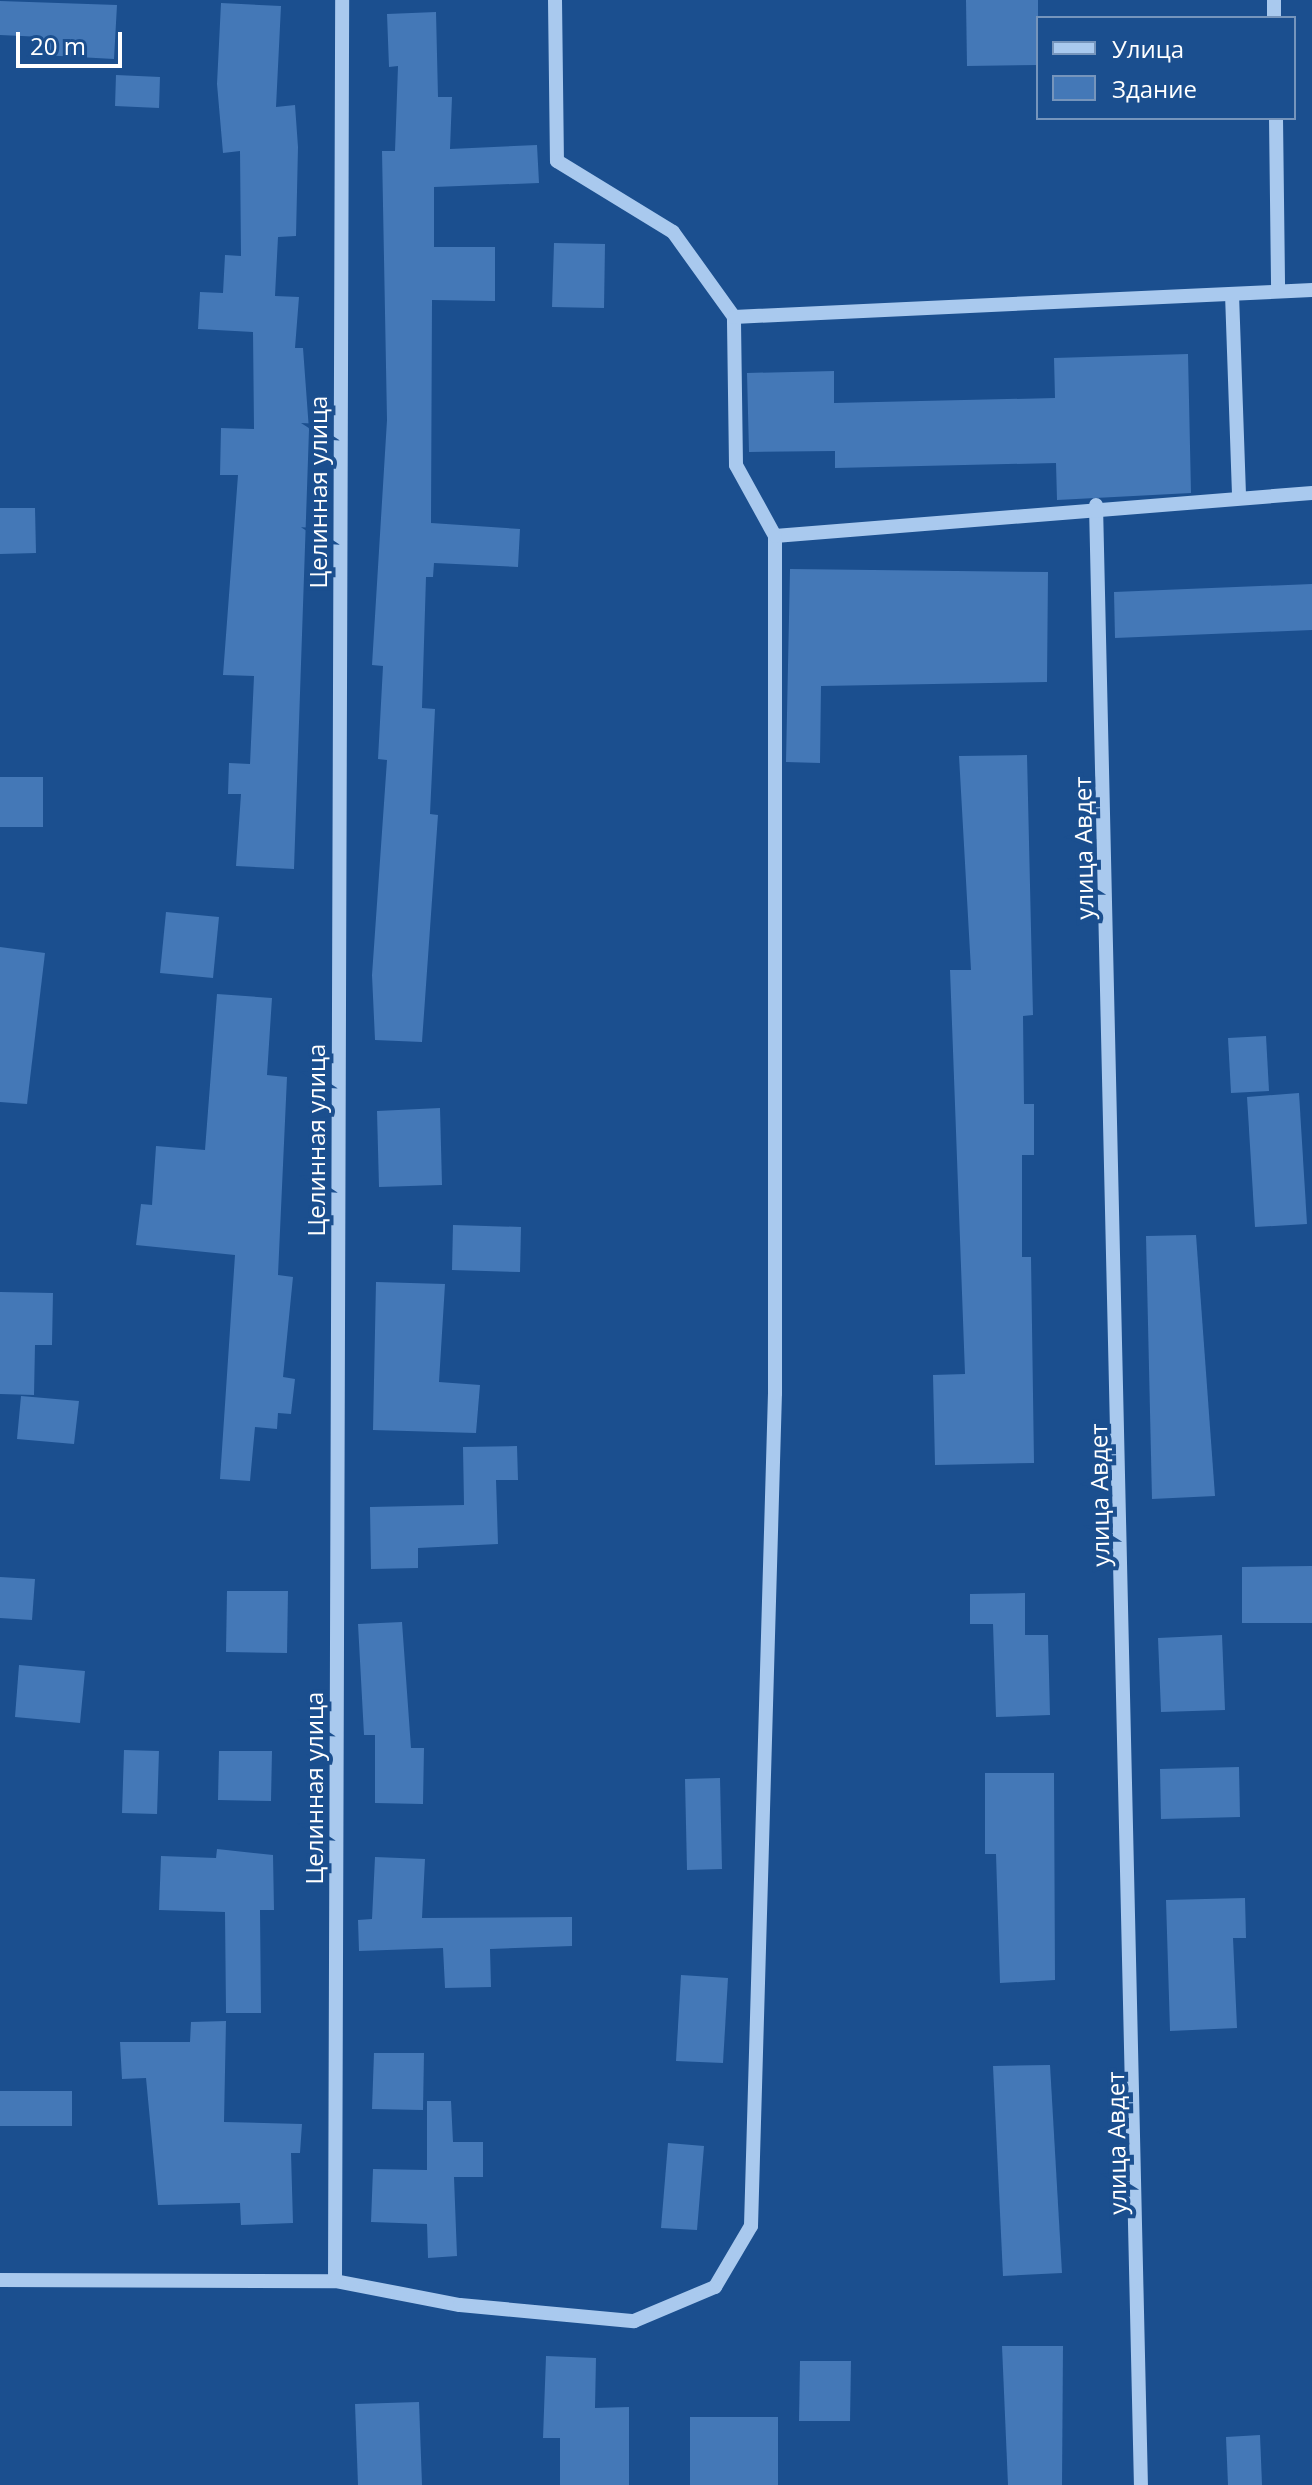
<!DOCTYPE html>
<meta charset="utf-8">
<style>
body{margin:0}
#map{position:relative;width:1312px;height:2485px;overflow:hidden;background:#1b4f8f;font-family:"Open Sans",sans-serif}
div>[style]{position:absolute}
.building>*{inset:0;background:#4478b7}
.minor>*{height:14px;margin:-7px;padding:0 7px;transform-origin:7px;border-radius:7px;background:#a9c9ee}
span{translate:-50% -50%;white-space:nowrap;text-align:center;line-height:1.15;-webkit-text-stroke:8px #1b4f8f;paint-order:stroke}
.street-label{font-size:24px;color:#fff}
.legend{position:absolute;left:1036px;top:16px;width:260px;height:104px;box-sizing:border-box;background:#1b4f8f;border:2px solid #7695bc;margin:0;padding:10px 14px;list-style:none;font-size:24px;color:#fff}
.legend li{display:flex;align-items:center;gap:16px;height:40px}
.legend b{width:40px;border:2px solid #7695bc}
.scale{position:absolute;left:16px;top:32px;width:106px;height:36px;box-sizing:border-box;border:4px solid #fff;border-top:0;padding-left:10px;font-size:24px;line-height:28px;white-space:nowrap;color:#fff;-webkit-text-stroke:6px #1b4f8f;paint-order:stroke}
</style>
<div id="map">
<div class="building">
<div style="clip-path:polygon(966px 0,1038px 0,1038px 65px,967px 66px)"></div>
<div style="clip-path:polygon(0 1px,117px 5px,114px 59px,42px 55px,43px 37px,0 35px)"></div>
<div style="clip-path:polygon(221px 3px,281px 6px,276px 107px,295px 105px,298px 147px,296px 236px,278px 237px,275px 296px,299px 297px,295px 348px,303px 348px,309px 430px,294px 869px,236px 866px,241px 794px,228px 794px,229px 763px,250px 764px,254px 676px,223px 675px,238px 475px,220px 475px,221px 428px,254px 429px,253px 332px,198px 329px,200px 292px,223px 293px,225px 255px,241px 256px,240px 151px,223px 153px,217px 84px)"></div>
<div style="clip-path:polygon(436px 12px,438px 97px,452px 97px,450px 149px,537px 145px,539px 183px,434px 187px,434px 247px,495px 247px,495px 301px,432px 300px,431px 523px,520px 529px,518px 567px,434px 563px,433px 577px,426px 577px,422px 708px,435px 709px,430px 814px,438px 815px,422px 1042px,375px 1040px,372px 975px,387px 760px,378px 759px,383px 666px,372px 665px,387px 420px,382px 151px,395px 151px,398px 66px,389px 67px,387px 14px)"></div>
<div style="clip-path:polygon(116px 75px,160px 77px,159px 108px,115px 106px)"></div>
<div style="clip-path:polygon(554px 243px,605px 244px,604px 308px,552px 307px)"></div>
<div style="clip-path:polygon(1188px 354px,1191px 493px,1057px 500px,1056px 463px,835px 468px,835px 451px,749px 452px,747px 373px,834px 371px,834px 403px,1055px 398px,1054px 358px)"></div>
<div style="clip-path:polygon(0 508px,35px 508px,36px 553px,0 554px)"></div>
<div style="clip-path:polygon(790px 569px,1048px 572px,1047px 682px,821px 686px,820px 763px,786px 762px)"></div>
<div style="clip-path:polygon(1312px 584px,1312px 630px,1115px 638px,1114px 592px)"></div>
<div style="clip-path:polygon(1027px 755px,1033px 1015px,1023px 1016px,1024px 1104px,1034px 1104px,1034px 1155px,1022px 1155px,1022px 1257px,1031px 1257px,1034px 1463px,935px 1465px,933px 1375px,965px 1374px,950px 970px,971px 970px,959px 756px)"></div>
<div style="clip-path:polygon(0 777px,43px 777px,43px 827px,0 827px)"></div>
<div style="clip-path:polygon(166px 912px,219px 917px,213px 978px,160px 973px)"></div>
<div style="clip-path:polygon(0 947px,45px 953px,27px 1104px,0 1102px)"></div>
<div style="clip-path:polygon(217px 994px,272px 998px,267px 1075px,287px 1077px,278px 1275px,293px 1277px,283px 1377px,295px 1379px,291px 1414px,278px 1413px,277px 1429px,255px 1427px,250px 1481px,220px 1479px,235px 1255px,136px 1245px,141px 1204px,152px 1205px,156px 1146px,205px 1150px)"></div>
<div style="clip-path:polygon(1266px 1036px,1269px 1091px,1231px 1093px,1228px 1038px)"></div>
<div style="clip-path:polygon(1299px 1093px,1307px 1224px,1255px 1227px,1247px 1097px)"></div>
<div style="clip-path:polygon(440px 1108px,442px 1185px,379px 1187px,377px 1111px)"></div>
<div style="clip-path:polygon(453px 1225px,521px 1227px,520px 1272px,452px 1270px)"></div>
<div style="clip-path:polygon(1196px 1235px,1215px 1496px,1152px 1499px,1146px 1236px)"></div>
<div style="clip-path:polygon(376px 1282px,445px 1284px,439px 1382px,480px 1385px,476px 1433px,373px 1430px)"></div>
<div style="clip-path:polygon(0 1292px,53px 1293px,52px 1345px,35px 1345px,34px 1395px,0 1394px)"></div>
<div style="clip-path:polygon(21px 1396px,79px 1401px,74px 1444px,17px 1439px)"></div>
<div style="clip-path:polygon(517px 1446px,518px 1480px,496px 1480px,498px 1544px,418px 1548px,418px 1568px,371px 1569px,370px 1507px,464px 1505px,463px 1447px)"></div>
<div style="clip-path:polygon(1312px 1566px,1312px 1623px,1242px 1623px,1242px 1567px)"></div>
<div style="clip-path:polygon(0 1577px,35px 1579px,32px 1620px,0 1618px)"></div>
<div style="clip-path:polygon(227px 1591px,288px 1591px,287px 1653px,226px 1652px)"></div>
<div style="clip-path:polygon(1025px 1593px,1025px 1635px,1048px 1635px,1050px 1715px,996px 1717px,993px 1624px,970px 1624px,970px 1594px)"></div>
<div style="clip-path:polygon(402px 1622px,411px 1748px,424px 1748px,423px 1804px,375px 1803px,375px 1735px,364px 1735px,358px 1624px)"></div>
<div style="clip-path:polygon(1222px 1635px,1225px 1710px,1161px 1712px,1158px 1638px)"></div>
<div style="clip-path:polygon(19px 1665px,85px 1671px,80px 1723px,15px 1717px)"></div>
<div style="clip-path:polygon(124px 1750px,159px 1751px,157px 1814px,122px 1813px)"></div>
<div style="clip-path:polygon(219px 1751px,272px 1751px,271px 1801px,218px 1800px)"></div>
<div style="clip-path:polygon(1239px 1767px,1240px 1817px,1161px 1819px,1160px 1769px)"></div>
<div style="clip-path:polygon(985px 1773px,1054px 1773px,1055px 1980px,1000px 1983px,996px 1854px,985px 1854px)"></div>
<div style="clip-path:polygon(720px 1778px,722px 1869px,687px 1870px,685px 1779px)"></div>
<div style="clip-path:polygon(217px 1849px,273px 1855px,274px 1910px,260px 1910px,261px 2013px,226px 2013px,225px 1912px,159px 1910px,161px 1856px,216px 1858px)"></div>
<div style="clip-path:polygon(375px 1857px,425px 1859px,422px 1918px,572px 1917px,572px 1946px,490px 1949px,491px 1987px,445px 1988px,443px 1948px,359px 1951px,358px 1920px,372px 1919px)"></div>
<div style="clip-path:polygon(1245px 1898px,1246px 1938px,1233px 1938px,1237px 2028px,1170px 2031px,1166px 1900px)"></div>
<div style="clip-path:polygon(681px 1975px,728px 1978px,723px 2063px,676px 2061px)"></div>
<div style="clip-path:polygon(226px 2021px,224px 2122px,302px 2124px,300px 2153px,291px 2153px,293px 2223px,241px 2225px,240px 2203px,158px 2205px,146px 2078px,122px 2079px,120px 2042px,190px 2042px,191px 2022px)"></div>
<div style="clip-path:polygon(374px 2053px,424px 2053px,423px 2110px,372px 2109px)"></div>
<div style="clip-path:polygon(1050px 2065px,1062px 2273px,1003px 2276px,993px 2066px)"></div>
<div style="clip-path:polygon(0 2091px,72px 2091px,72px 2126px,0 2126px)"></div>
<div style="clip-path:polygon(427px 2101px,451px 2101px,453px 2142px,483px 2142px,483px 2177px,454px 2177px,457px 2256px,428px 2258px,427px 2224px,371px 2222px,373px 2169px,427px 2170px)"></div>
<div style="clip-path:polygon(668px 2143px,704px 2146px,697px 2230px,661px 2228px)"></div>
<div style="clip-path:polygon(1002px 2346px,1063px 2346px,1062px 2485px,1008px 2485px)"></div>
<div style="clip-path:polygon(546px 2356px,596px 2358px,595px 2408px,629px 2407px,629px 2485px,560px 2485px,560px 2438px,543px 2438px)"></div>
<div style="clip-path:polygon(800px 2361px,851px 2361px,850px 2421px,799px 2421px)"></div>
<div style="clip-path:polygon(419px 2402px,422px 2485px,358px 2485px,355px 2404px)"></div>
<div style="clip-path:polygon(690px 2417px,778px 2417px,778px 2485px,690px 2485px)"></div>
<div style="clip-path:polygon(1260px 2435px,1262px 2485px,1228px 2485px,1226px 2437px)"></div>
</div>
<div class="minor">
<div style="left:555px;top:0;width:161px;rotate:89.3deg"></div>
<div style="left:557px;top:161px;width:136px;rotate:31.5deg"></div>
<div style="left:673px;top:232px;width:105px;rotate:54.3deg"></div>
<div style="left:1274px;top:0;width:18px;rotate:90deg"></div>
<div style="left:1276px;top:118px;width:173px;rotate:89.3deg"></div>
<div style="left:1232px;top:294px;width:203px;rotate:88deg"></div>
<div style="left:1096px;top:505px;width:1981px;rotate:88.7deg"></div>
<div style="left:775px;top:536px;width:539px;rotate:-4.58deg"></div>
<div style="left:0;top:2280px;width:335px;rotate:0.2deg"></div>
<div style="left:335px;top:2281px;width:127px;rotate:10.9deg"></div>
<div style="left:460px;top:2305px;width:175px;rotate:5.3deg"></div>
<div style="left:634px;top:2321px;width:88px;rotate:-22.8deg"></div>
<div style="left:715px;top:2287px;width:71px;rotate:-59.5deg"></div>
<div style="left:751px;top:2226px;width:833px;rotate:-88.35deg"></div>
<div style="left:775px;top:1393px;width:857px;rotate:-90deg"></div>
<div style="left:775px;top:536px;width:81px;rotate:-118.8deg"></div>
<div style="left:736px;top:465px;width:148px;rotate:-90.8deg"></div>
<div style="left:734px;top:317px;width:579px;rotate:-2.67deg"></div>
<div style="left:335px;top:2281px;width:2281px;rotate:-89.82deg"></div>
</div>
<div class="street-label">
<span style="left:318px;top:492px;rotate:-90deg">Целинная улица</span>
<span style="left:1083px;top:848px;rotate:-91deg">улица Авдет</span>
<span style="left:316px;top:1140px;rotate:-90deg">Целинная улица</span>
<span style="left:1099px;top:1495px;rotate:-91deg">улица Авдет</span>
<span style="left:314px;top:1788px;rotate:-90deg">Целинная улица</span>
<span style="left:1116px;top:2143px;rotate:-91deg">улица Авдет</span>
</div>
<ul class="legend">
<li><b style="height:10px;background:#a9c9ee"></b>Улица</li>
<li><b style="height:22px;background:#4478b7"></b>Здание</li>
</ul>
<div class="scale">20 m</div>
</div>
